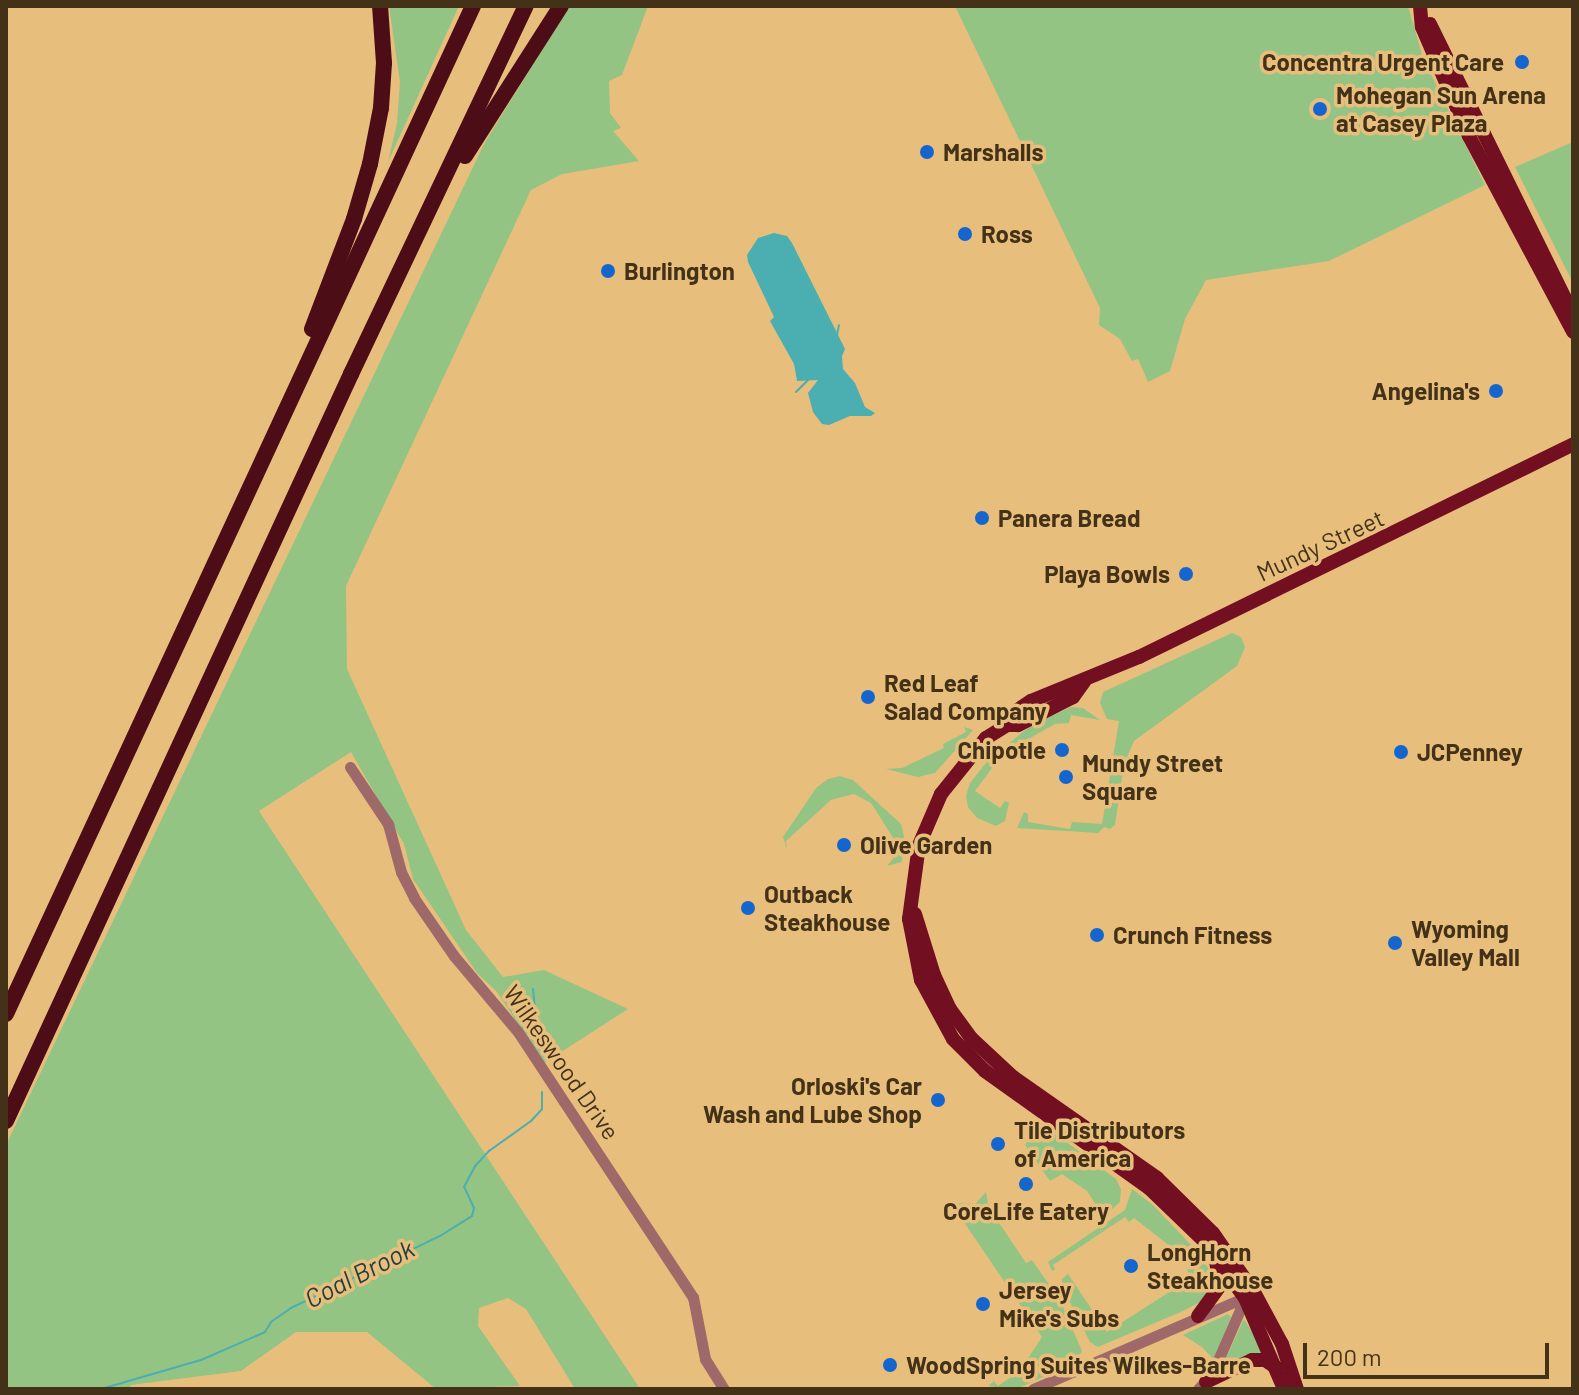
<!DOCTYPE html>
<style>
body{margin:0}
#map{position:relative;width:1579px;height:1395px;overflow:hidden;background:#e8be7d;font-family:Barlow,sans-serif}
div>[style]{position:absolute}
.green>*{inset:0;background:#94c483}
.water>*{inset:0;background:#4baeb1}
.stream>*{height:2px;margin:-1px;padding:0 1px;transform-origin:1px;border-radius:1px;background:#4baeb1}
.minor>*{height:11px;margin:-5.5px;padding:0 5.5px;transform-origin:5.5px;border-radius:5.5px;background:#9f696a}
.major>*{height:14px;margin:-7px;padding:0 7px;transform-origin:7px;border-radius:7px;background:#720f21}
.highway>*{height:16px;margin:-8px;padding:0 8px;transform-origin:8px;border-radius:8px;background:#4c0d16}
.dots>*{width:22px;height:22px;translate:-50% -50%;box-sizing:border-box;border:4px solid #e8be7d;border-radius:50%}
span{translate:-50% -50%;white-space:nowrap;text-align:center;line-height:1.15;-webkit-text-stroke:7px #e8be7d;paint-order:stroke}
.poi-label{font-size:24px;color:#433217;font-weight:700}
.right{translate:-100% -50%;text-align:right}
.left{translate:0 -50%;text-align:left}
.street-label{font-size:24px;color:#433217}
.water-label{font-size:26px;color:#1f3e3f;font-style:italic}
.frame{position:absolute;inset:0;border:8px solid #433217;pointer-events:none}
.scale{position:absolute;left:1303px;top:1343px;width:246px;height:36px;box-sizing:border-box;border:4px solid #433217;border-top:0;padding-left:10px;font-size:24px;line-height:28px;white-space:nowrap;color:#433217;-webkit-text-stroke:6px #e8be7d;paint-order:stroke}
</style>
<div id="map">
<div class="green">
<div style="clip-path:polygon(389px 6px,459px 6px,388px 162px,397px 123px,400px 82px)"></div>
<div style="clip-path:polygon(569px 6px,648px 6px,622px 75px,609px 81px,610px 113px,621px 128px,613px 131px,639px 161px,562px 174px,531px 190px,346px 586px,347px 669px,466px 930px,503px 977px,544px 970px,628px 1009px,544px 1063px,497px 992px,477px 973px,413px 879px,404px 844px,351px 752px,259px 811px,640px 1389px,575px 1389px,526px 1309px,508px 1298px,479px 1308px,478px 1326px,520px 1386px,436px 1389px,367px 1332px,296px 1332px,241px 1371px,131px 1385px,130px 1389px,6px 1389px,6px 1145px,484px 144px)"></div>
<div style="clip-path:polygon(955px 6px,1408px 6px,1423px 58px,1485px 185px,1329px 261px,1206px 280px,1185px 319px,1170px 371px,1148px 382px,1138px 359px,1132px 361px,1120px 339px,1099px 325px,1100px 308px)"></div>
<div style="clip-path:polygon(1573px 142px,1573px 283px,1515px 167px)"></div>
<div style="clip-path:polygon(1232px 633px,1241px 637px,1245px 647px,1237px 666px,1134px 741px,1124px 764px,1115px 825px,1110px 829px,1104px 827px,1098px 833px,1017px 828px,1024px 812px,1028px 814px,1028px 822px,1070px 829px,1072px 822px,1102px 824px,1119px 721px,1107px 719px,1100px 703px,1103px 692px)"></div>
<div style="clip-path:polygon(1071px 707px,1083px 708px,1100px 720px,1071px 715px,1069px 723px,1055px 724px,1014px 747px,995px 764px,975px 791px,1000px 808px,1005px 801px,1009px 803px,1005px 821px,996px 826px,977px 818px,968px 807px,966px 796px,970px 783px,990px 758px,1032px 725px)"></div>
<div style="clip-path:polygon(964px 727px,973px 730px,935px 773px,918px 777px,886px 769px,902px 768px,944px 748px,943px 744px,966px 732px)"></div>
<div style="clip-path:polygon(840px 776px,853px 780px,901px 824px,904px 836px,902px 862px,887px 866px,897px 854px,897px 844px,871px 803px,854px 794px,831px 800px,786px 841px,787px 849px,783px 837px,816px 788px,828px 779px)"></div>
<div style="clip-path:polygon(1041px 1123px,1116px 1179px,1121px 1189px,1120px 1202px,1104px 1217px,1087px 1191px,1062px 1174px,1050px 1181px,1025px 1145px)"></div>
<div style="clip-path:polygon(1132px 1189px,1153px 1205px,1192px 1246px,1209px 1269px,1213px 1284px,1202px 1301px,1183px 1311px,1098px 1347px,1090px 1342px,1062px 1286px,1062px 1279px,1068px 1274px,1107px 1332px,1191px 1278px,1187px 1270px,1194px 1265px,1134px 1218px,1129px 1222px,1125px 1217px,1053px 1265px,1055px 1269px,1052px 1271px,1048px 1262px,1125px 1210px)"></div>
<div style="clip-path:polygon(986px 1192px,989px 1208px,1026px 1263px,1032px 1260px,1060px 1300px,1082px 1351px,1076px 1361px,1017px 1389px,988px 1386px,994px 1381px,998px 1386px,1031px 1363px,1028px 1358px,1042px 1337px,951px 1203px,975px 1204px)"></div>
<div style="clip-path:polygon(1228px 1314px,1231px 1317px,1214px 1360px,1202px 1347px,1183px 1335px)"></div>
<div style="clip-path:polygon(1244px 1319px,1265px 1352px,1226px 1367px,1224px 1362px)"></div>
</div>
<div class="water">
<div style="clip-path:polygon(774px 233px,787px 236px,792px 243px,845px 349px,842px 356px,843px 369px,855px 383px,865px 407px,875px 413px,871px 416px,850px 416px,829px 425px,822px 424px,813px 412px,808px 393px,818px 380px,797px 381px,794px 364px,770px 321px,774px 317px,748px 262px,747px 255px,758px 238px)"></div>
</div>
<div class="stream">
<div style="left:837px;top:335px;width:10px;rotate:-79deg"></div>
<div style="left:796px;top:392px;width:18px;rotate:-45deg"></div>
<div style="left:533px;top:989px;width:59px;rotate:84.2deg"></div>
<div style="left:101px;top:1389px;width:104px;rotate:-16.2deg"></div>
<div style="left:201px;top:1360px;width:70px;rotate:-23.6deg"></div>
<div style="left:265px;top:1332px;width:12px;rotate:-59deg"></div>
<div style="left:271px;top:1322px;width:24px;rotate:-35deg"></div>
<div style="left:291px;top:1308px;width:165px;rotate:-25.8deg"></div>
<div style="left:440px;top:1236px;width:38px;rotate:-32deg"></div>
<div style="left:472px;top:1216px;width:8px;rotate:-76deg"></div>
<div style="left:474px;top:1208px;width:23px;rotate:-115deg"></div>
<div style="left:464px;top:1187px;width:24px;rotate:-62deg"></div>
<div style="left:475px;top:1166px;width:21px;rotate:-47deg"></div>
<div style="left:489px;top:1151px;width:52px;rotate:-35.5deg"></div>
<div style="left:531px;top:1121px;width:16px;rotate:-47deg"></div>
<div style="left:542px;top:1109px;width:17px;rotate:-90deg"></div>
</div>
<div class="minor">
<div style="left:350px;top:767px;width:69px;rotate:56.3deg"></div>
<div style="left:388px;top:824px;width:50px;rotate:74.8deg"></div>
<div style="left:401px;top:872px;width:29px;rotate:63deg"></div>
<div style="left:414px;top:898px;width:70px;rotate:55.4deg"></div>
<div style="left:454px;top:956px;width:99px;rotate:49.9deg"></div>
<div style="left:518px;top:1032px;width:318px;rotate:56.6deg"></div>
<div style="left:693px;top:1297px;width:63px;rotate:79deg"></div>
<div style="left:705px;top:1359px;width:36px;rotate:58deg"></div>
<div style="left:1033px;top:1389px;width:236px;rotate:-23.4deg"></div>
<div style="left:1198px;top:1389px;width:21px;rotate:-47deg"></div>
<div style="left:1212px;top:1374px;width:83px;rotate:-66.5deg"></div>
</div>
<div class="major">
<div style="left:1420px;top:6px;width:21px;rotate:85deg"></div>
<div style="left:1422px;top:27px;width:119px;rotate:66.7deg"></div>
<div style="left:1469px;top:136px;width:222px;rotate:62deg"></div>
<div style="left:1430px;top:24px;width:323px;rotate:63.8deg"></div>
<div style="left:1084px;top:682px;width:19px;rotate:126deg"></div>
<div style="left:1073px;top:697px;width:62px;rotate:153deg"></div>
<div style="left:1018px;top:725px;width:11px;rotate:180deg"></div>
<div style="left:1007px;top:725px;width:25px;rotate:148deg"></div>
<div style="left:986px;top:738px;width:72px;rotate:128.8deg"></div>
<div style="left:941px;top:794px;width:56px;rotate:113.3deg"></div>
<div style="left:919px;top:845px;width:75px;rotate:97.7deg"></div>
<div style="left:909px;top:919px;width:62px;rotate:78.9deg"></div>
<div style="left:921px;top:980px;width:67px;rotate:61.5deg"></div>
<div style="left:953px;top:1039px;width:45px;rotate:45deg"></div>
<div style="left:985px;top:1071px;width:201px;rotate:35.5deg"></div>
<div style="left:1149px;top:1188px;width:76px;rotate:43.9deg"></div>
<div style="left:1204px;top:1241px;width:70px;rotate:54.3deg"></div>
<div style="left:1245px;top:1298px;width:99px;rotate:66.8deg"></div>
<div style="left:1007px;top:725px;width:10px;rotate:-73deg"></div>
<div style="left:1010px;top:715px;width:25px;rotate:-34deg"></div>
<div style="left:1031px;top:701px;width:117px;rotate:-22.2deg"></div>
<div style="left:1139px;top:657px;width:483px;rotate:-26.1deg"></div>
<div style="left:915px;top:914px;width:64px;rotate:72.7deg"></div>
<div style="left:934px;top:975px;width:38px;rotate:65deg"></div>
<div style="left:950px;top:1009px;width:37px;rotate:54deg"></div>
<div style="left:972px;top:1039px;width:56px;rotate:42.8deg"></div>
<div style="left:1013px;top:1077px;width:176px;rotate:35deg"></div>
<div style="left:1157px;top:1178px;width:78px;rotate:44.5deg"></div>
<div style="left:1213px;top:1233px;width:72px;rotate:55.2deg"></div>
<div style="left:1254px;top:1292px;width:59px;rotate:61.7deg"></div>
<div style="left:1282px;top:1344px;width:47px;rotate:71.6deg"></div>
<div style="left:1198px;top:1316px;width:37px;rotate:-54deg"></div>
<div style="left:1220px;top:1286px;width:26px;rotate:-99deg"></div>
<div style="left:1206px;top:1382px;width:51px;rotate:-25.6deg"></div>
<div style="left:1252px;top:1360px;width:13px"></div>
<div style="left:1265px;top:1360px;width:14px;rotate:34deg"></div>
</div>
<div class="highway">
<div style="left:465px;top:156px;width:178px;rotate:-57.4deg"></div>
<div style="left:312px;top:329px;width:118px;rotate:-69.1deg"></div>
<div style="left:354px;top:219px;width:57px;rotate:-73.8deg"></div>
<div style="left:370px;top:164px;width:57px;rotate:-78.9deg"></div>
<div style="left:381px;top:108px;width:45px;rotate:-86.2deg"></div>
<div style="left:384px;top:63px;width:57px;rotate:-94deg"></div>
<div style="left:6px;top:1014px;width:1111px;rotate:-65.14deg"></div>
<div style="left:6px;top:1121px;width:823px;rotate:-65.21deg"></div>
<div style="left:351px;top:374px;width:407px;rotate:-64.6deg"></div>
</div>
<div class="dots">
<div style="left:1522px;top:62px;background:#1565cf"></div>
<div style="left:1320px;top:109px;background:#1565cf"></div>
<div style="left:927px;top:152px;background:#1565cf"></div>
<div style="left:965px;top:234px;background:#1565cf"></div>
<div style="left:608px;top:271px;background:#1565cf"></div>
<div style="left:1496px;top:391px;background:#1565cf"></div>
<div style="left:982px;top:518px;background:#1565cf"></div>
<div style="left:1186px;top:574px;background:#1565cf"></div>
<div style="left:868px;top:697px;background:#1565cf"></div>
<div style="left:1062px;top:750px;background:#1565cf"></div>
<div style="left:1401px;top:752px;background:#1565cf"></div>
<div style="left:1066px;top:777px;background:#1565cf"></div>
<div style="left:844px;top:845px;background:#1565cf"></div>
<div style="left:748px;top:908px;background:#1565cf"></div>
<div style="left:1097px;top:935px;background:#1565cf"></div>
<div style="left:1395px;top:943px;background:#1565cf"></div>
<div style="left:938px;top:1100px;background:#1565cf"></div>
<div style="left:998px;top:1144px;background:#1565cf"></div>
<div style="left:1026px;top:1184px;background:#1565cf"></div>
<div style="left:1131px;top:1266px;background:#1565cf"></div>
<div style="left:983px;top:1304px;background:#1565cf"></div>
<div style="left:890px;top:1365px;background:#1565cf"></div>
</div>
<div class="poi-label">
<span class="right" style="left:1504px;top:62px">Concentra Urgent Care</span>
<span class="left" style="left:1336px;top:109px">Mohegan Sun Arena<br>at Casey Plaza</span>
<span class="left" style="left:943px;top:152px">Marshalls</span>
<span class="left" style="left:981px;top:234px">Ross</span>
<span class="left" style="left:624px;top:271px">Burlington</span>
<span class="right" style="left:1480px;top:391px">Angelina's</span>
<span class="left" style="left:998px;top:518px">Panera Bread</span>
<span class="right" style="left:1170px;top:574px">Playa Bowls</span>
<span class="left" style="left:884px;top:697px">Red Leaf<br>Salad Company</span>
<span class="right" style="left:1046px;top:750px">Chipotle</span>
<span class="left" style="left:1417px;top:752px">JCPenney</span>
<span class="left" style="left:1082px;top:777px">Mundy Street<br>Square</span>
<span class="left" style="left:860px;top:845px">Olive Garden</span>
<span class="left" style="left:764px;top:908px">Outback<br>Steakhouse</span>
<span class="left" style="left:1411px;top:943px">Wyoming<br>Valley Mall</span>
<span class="left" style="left:1113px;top:935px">Crunch Fitness</span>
<span class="right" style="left:922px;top:1100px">Orloski's Car<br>Wash and Lube Shop</span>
<span class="left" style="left:1014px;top:1144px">Tile Distributors<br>of America</span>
<span style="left:1026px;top:1211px">CoreLife Eatery</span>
<span class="left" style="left:1147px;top:1266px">LongHorn<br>Steakhouse</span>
<span class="left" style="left:999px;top:1304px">Jersey<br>Mike's Subs</span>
<span class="left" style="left:906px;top:1365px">WoodSpring Suites Wilkes-Barre</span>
</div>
<div class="street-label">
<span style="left:1320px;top:545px;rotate:-25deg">Mundy Street</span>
<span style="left:562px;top:1062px;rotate:55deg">Wilkeswood Drive</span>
</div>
<div class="water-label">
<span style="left:359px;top:1273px;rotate:-27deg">Coal Brook</span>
</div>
<div class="frame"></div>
<div class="scale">200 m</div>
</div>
